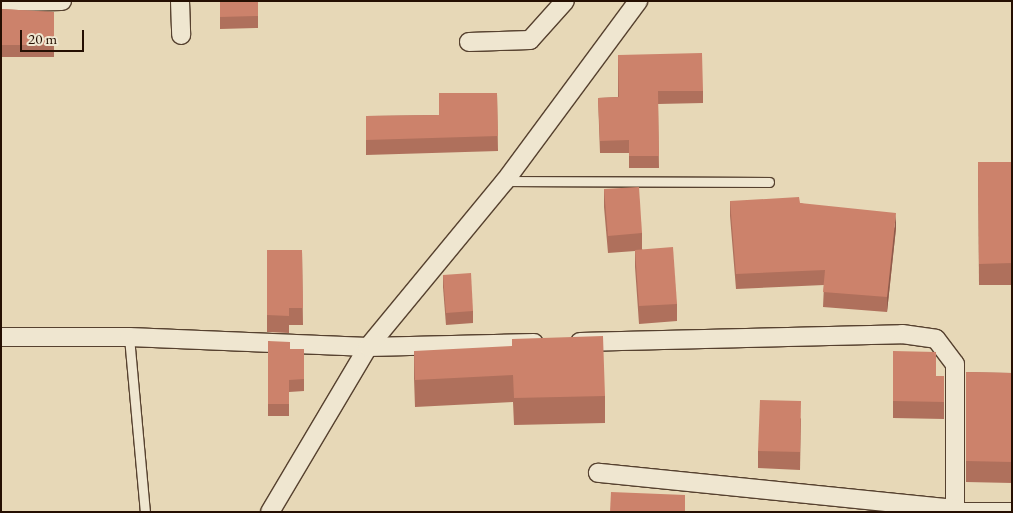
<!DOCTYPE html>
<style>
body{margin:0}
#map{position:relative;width:1013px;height:513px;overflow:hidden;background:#e7d8b7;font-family:"EB Garamond",serif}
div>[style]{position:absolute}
.roads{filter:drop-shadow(1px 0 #56412f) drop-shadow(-1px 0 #56412f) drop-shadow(0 1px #56412f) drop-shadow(0 -1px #56412f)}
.service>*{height:9px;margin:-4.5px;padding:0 4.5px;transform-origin:4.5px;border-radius:4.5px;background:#efe6d0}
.minor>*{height:18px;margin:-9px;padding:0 9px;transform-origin:9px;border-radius:9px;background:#efe6d0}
.wall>*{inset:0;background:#af705c}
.shaded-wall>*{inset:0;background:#8f5b4b}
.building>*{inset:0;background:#cc826b}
span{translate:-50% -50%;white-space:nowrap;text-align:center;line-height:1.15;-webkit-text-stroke:5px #efe6d0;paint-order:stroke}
.frame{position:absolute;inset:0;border:2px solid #250f02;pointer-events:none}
.scale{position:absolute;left:20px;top:30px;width:64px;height:22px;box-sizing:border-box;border:2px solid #250f02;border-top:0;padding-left:6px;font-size:15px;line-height:18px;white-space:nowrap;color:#250f02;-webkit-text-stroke:4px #efe6d0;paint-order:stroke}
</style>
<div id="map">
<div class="roads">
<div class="service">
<div style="left:506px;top:181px;width:263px;rotate:0.2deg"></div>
<div style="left:129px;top:337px;width:176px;rotate:84.8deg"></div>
</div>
<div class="minor">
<div style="left:180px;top:1px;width:34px;rotate:88deg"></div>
<div style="left:1px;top:2px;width:61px;rotate:-0.9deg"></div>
<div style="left:469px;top:42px;width:61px;rotate:-1.9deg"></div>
<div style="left:530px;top:40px;width:52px;rotate:-48.1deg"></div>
<div style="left:1px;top:337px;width:128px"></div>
<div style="left:129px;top:337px;width:239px;rotate:2.4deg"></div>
<div style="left:368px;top:347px;width:166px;rotate:-1.4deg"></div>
<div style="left:580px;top:342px;width:322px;rotate:-1.4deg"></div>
<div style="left:902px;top:334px;width:34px;rotate:8deg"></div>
<div style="left:936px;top:339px;width:31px;rotate:53deg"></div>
<div style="left:955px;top:364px;width:145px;rotate:90deg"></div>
<div style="left:955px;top:509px;width:359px;rotate:-174.2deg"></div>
<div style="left:270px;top:512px;width:192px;rotate:-59.3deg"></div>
<div style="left:368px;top:347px;width:215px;rotate:-50.5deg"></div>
<div style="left:505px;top:181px;width:224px;rotate:-53.5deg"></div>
<div style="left:955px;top:512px;width:57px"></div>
</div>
</div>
<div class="wall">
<div style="clip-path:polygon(220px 1px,258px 1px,258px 28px,220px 29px)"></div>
<div style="clip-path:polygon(1px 9px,54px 12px,54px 57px,1px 57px)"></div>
<div style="clip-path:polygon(618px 55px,703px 91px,703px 103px,658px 104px,659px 168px,629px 168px,629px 153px,600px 153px,598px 98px,618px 97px)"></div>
<div style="clip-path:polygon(497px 93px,498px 151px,366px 155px,366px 116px,439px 115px)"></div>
<div style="clip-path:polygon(978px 162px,1012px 162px,1012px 285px,979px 285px)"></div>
<div style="clip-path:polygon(604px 189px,642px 233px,642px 249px,677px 304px,677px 321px,639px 324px,635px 267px,635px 251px,608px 253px,604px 207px)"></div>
<div style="clip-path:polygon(730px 201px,800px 203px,896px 228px,887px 312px,823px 307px,824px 285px,736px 289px,730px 216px)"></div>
<div style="clip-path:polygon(267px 250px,302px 250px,303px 325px,289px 325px,289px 333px,267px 332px)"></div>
<div style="clip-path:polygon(443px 275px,473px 311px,473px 323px,446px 325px,443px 287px)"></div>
<div style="clip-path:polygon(268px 341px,290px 349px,304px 349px,304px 391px,289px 392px,289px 416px,268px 416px)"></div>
<div style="clip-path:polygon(414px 351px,605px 396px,605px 423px,514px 425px,513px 402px,415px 407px,414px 378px)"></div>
<div style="clip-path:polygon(893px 351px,936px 376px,944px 376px,944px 419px,893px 418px)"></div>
<div style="clip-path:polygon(966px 372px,1012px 373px,1012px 483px,966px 482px)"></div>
<div style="clip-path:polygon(801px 418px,800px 470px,758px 468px,758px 451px)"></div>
</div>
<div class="shaded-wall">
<div style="clip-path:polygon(896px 213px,896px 228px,887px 312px,887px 297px)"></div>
</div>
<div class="building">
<div style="clip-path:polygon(220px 1px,258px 1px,258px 16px,220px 17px)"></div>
<div style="clip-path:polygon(1px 9px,54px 12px,54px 45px,1px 45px)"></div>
<div style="clip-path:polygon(702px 53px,703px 91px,658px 91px,659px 156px,629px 156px,629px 140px,600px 141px,598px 98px,619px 97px,618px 55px)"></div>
<div style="clip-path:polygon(439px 93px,497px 93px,498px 136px,366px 140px,366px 116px,439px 115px)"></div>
<div style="clip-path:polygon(978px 162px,1012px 162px,1012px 263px,979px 264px)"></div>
<div style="clip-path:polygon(639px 187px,642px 233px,608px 236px,604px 189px)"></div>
<div style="clip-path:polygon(799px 197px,800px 203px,896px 213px,887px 297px,823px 292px,825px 270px,736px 274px,730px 201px)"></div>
<div style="clip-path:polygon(673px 247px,677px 304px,639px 306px,635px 250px)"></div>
<div style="clip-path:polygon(267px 250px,302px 250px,303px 308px,289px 308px,289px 316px,267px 315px)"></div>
<div style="clip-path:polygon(471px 273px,473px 311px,446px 313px,443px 275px)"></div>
<div style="clip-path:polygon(603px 336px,605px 396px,514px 398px,513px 375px,415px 380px,414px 351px,512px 346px,512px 339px)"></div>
<div style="clip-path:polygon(268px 341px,290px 342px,290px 349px,304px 349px,304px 379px,289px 380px,289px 404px,268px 404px)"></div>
<div style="clip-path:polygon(893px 351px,936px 352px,936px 376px,944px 376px,944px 402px,893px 401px)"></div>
<div style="clip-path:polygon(966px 372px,1012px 373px,1012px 462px,966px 461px)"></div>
<div style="clip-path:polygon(760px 400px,801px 401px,800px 452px,758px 451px)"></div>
<div style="clip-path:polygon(611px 492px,685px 495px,685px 512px,610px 512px)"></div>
</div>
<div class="frame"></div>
<div class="scale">20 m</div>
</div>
